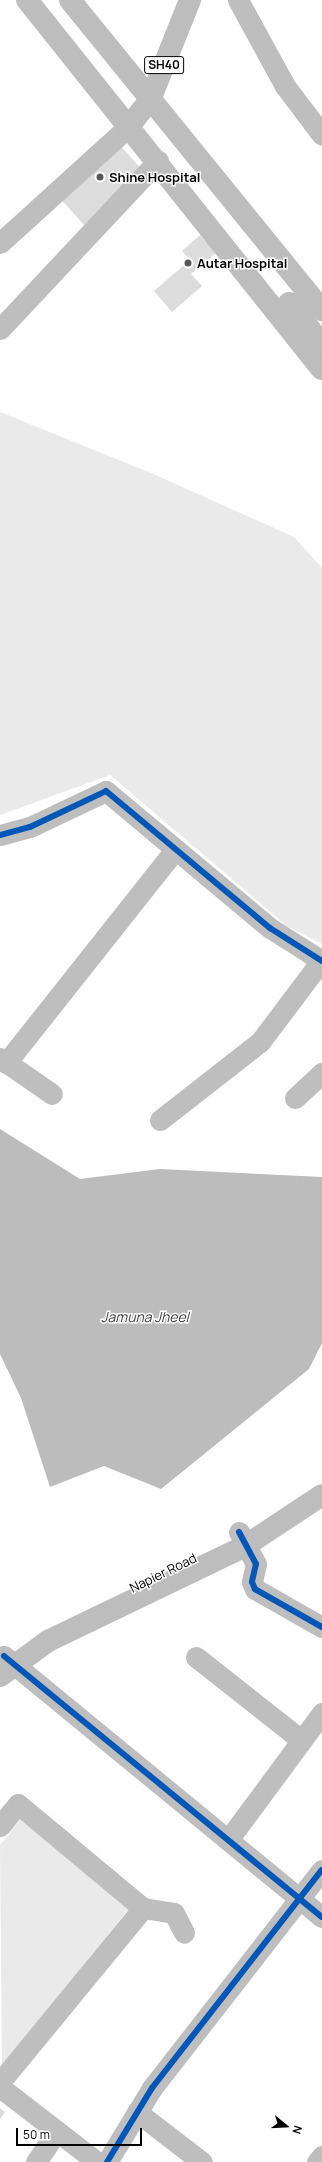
<!DOCTYPE html>
<style>
body{margin:0}
#map{position:relative;width:322px;height:2162px;overflow:hidden;background:#fff;font-family:Manrope,sans-serif}
div>[style]{position:absolute}
.green>*{inset:0;background:#eaeaea}
.water>*{inset:0;background:#bcbcbc}
.building>*{inset:0;background:#dcdcdc}
.minor>*{height:21px;margin:-10.5px;padding:0 10.5px;transform-origin:10.5px;border-radius:10.5px;background:#bebebe}
.major>*{height:22px;margin:-11px;padding:0 11px;transform-origin:11px;border-radius:11px;background:#bdbdbd}
.cycleway>*{height:6px;margin:-3px;padding:0 3px;transform-origin:3px;border-radius:3px;background:#0057b8}
.dots>*{width:11px;height:11px;translate:-50% -50%;box-sizing:border-box;border:2px solid #fff;border-radius:50%}
span{translate:-50% -50%;white-space:nowrap;text-align:center;line-height:1.15;-webkit-text-stroke:3px #fff;paint-order:stroke}
.shield-label span{padding:1px 3px;background:#fff;border:1px solid;border-radius:3px;-webkit-text-stroke-width:0}
.shield-label{font-size:12px;color:#000;font-weight:700}
.poi-label{font-size:13px;color:#000;font-weight:700}
.left{translate:0 -50%;text-align:left}
.street-label{font-size:13px;color:#000}
.water-label{font-size:14px;color:#404040;font-style:italic}
.north{position:absolute;left:266px;top:2106px;width:40px;height:40px;-webkit-text-stroke:3px #fff;paint-order:stroke;rotate:108deg;font-size:11px;font-weight:700;line-height:16px;text-align:center;color:#000}
.north::after{content:'';display:block;margin:auto;width:14px;height:18px;background:#000;clip-path:polygon(50% 0,100% 100%,50% 72%,0 100%)}
.scale{position:absolute;left:16px;top:2128px;width:126px;height:18px;box-sizing:border-box;border:2px solid #000;border-top:0;padding-left:5px;font-size:12px;line-height:14px;white-space:nowrap;color:#000;-webkit-text-stroke:3px #fff;paint-order:stroke}
</style>
<div id="map">
<div class="green">
<div style="clip-path:polygon(0 412px,151px 473px,294px 537px,322px 568px,322px 944px,287px 926px,110px 775px,0 815px)"></div>
<div style="clip-path:polygon(21px 1819px,130px 1907px,2px 2067px,0 1845px)"></div>
</div>
<div class="water">
<div style="clip-path:polygon(0 1129px,80px 1179px,160px 1169px,322px 1177px,322px 1343px,309px 1369px,161px 1489px,104px 1466px,50px 1487px,21px 1398px,0 1354px)"></div>
</div>
<div class="building">
<div style="clip-path:polygon(116px 141px,144px 172px,85px 226px,57px 195px)"></div>
<div style="clip-path:polygon(200px 235px,216px 253px,191px 274px,202px 286px,172px 312px,154px 291px,190px 260px,182px 251px)"></div>
<div style="clip-path:polygon(0 2108px,5px 2112px,0 2119px)"></div>
</div>
<div class="minor">
<div style="left:238px;top:0;width:98px;rotate:61.3deg"></div>
<div style="left:285px;top:86px;width:61px;rotate:52.9deg"></div>
<div style="left:0;top:243px;width:174px;rotate:-42.2deg"></div>
<div style="left:0;top:329px;width:231px;rotate:-46.8deg"></div>
<div style="left:0;top:835px;width:31px;rotate:-15deg"></div>
<div style="left:30px;top:827px;width:84px;rotate:-25.3deg"></div>
<div style="left:106px;top:791px;width:214px;rotate:39.9deg"></div>
<div style="left:270px;top:928px;width:62px;rotate:32.4deg"></div>
<div style="left:0;top:1058px;width:63px;rotate:34.7deg"></div>
<div style="left:6px;top:1063px;width:272px;rotate:-51.6deg"></div>
<div style="left:295px;top:1098px;width:37px;rotate:-43deg"></div>
<div style="left:160px;top:1120px;width:127px;rotate:-38deg"></div>
<div style="left:260px;top:1042px;width:101px;rotate:-53deg"></div>
<div style="left:239px;top:1532px;width:36px;rotate:62deg"></div>
<div style="left:256px;top:1564px;width:18px;rotate:103deg"></div>
<div style="left:252px;top:1582px;width:8px;rotate:67deg"></div>
<div style="left:255px;top:1589px;width:77px;rotate:29.6deg"></div>
<div style="left:4px;top:1656px;width:411px;rotate:39.4deg"></div>
<div style="left:196px;top:1657px;width:134px;rotate:38.3deg"></div>
<div style="left:0;top:1826px;width:28px;rotate:-51deg"></div>
<div style="left:18px;top:1804px;width:163px;rotate:39.8deg"></div>
<div style="left:143px;top:1908px;width:225px;rotate:129.4deg"></div>
<div style="left:228px;top:1840px;width:158px;rotate:-53.5deg"></div>
<div style="left:143px;top:1908px;width:31px;rotate:9deg"></div>
<div style="left:174px;top:1913px;width:22px;rotate:63deg"></div>
<div style="left:0;top:2087px;width:123px;rotate:37.7deg"></div>
<div style="left:137px;top:2112px;width:82px;rotate:37.6deg"></div>
<div style="left:36px;top:2162px;width:37px;rotate:-56deg"></div>
<div style="left:107px;top:2162px;width:87px;rotate:-58.7deg"></div>
<div style="left:152px;top:2088px;width:276px;rotate:-52.1deg"></div>
<div style="left:317px;top:2162px;width:8px;rotate:-50deg"></div>
</div>
<div class="major">
<div style="left:27px;top:0;width:472px;rotate:51.4deg"></div>
<div style="left:70px;top:0;width:400px;rotate:50.9deg"></div>
<div style="left:129px;top:126px;width:33px;rotate:-51deg"></div>
<div style="left:150px;top:100px;width:108px;rotate:-68.2deg"></div>
<div style="left:289px;top:303px;width:53px;rotate:51.2deg"></div>
<div style="left:0;top:1676px;width:59px;rotate:-36.1deg"></div>
<div style="left:48px;top:1641px;width:219px;rotate:-25.7deg"></div>
<div style="left:245px;top:1546px;width:92px;rotate:-33.5deg"></div>
</div>
<div class="cycleway">
<div style="left:0;top:835px;width:31px;rotate:-15deg"></div>
<div style="left:30px;top:827px;width:84px;rotate:-25.3deg"></div>
<div style="left:106px;top:791px;width:214px;rotate:39.9deg"></div>
<div style="left:270px;top:928px;width:62px;rotate:32.4deg"></div>
<div style="left:239px;top:1532px;width:36px;rotate:62deg"></div>
<div style="left:256px;top:1564px;width:18px;rotate:103deg"></div>
<div style="left:252px;top:1582px;width:8px;rotate:67deg"></div>
<div style="left:255px;top:1589px;width:77px;rotate:29.6deg"></div>
<div style="left:4px;top:1656px;width:411px;rotate:39.4deg"></div>
<div style="left:107px;top:2162px;width:87px;rotate:-58.7deg"></div>
<div style="left:152px;top:2088px;width:276px;rotate:-52.1deg"></div>
</div>
<div class="dots">
<div style="left:100px;top:177px;background:#595959"></div>
<div style="left:188px;top:263px;background:#595959"></div>
</div>
<div class="shield-label">
<span style="left:164px;top:65px">SH40</span>
</div>
<div class="poi-label">
<span class="left" style="left:109px;top:177px">Shine Hospital</span>
<span class="left" style="left:197px;top:263px">Autar Hospital</span>
</div>
<div class="street-label">
<span style="left:163px;top:1573px;rotate:-26deg">Napier Road</span>
</div>
<div class="water-label">
<span style="left:145px;top:1317px">Jamuna Jheel</span>
</div>
<div class="north">N</div>
<div class="scale">50 m</div>
</div>
